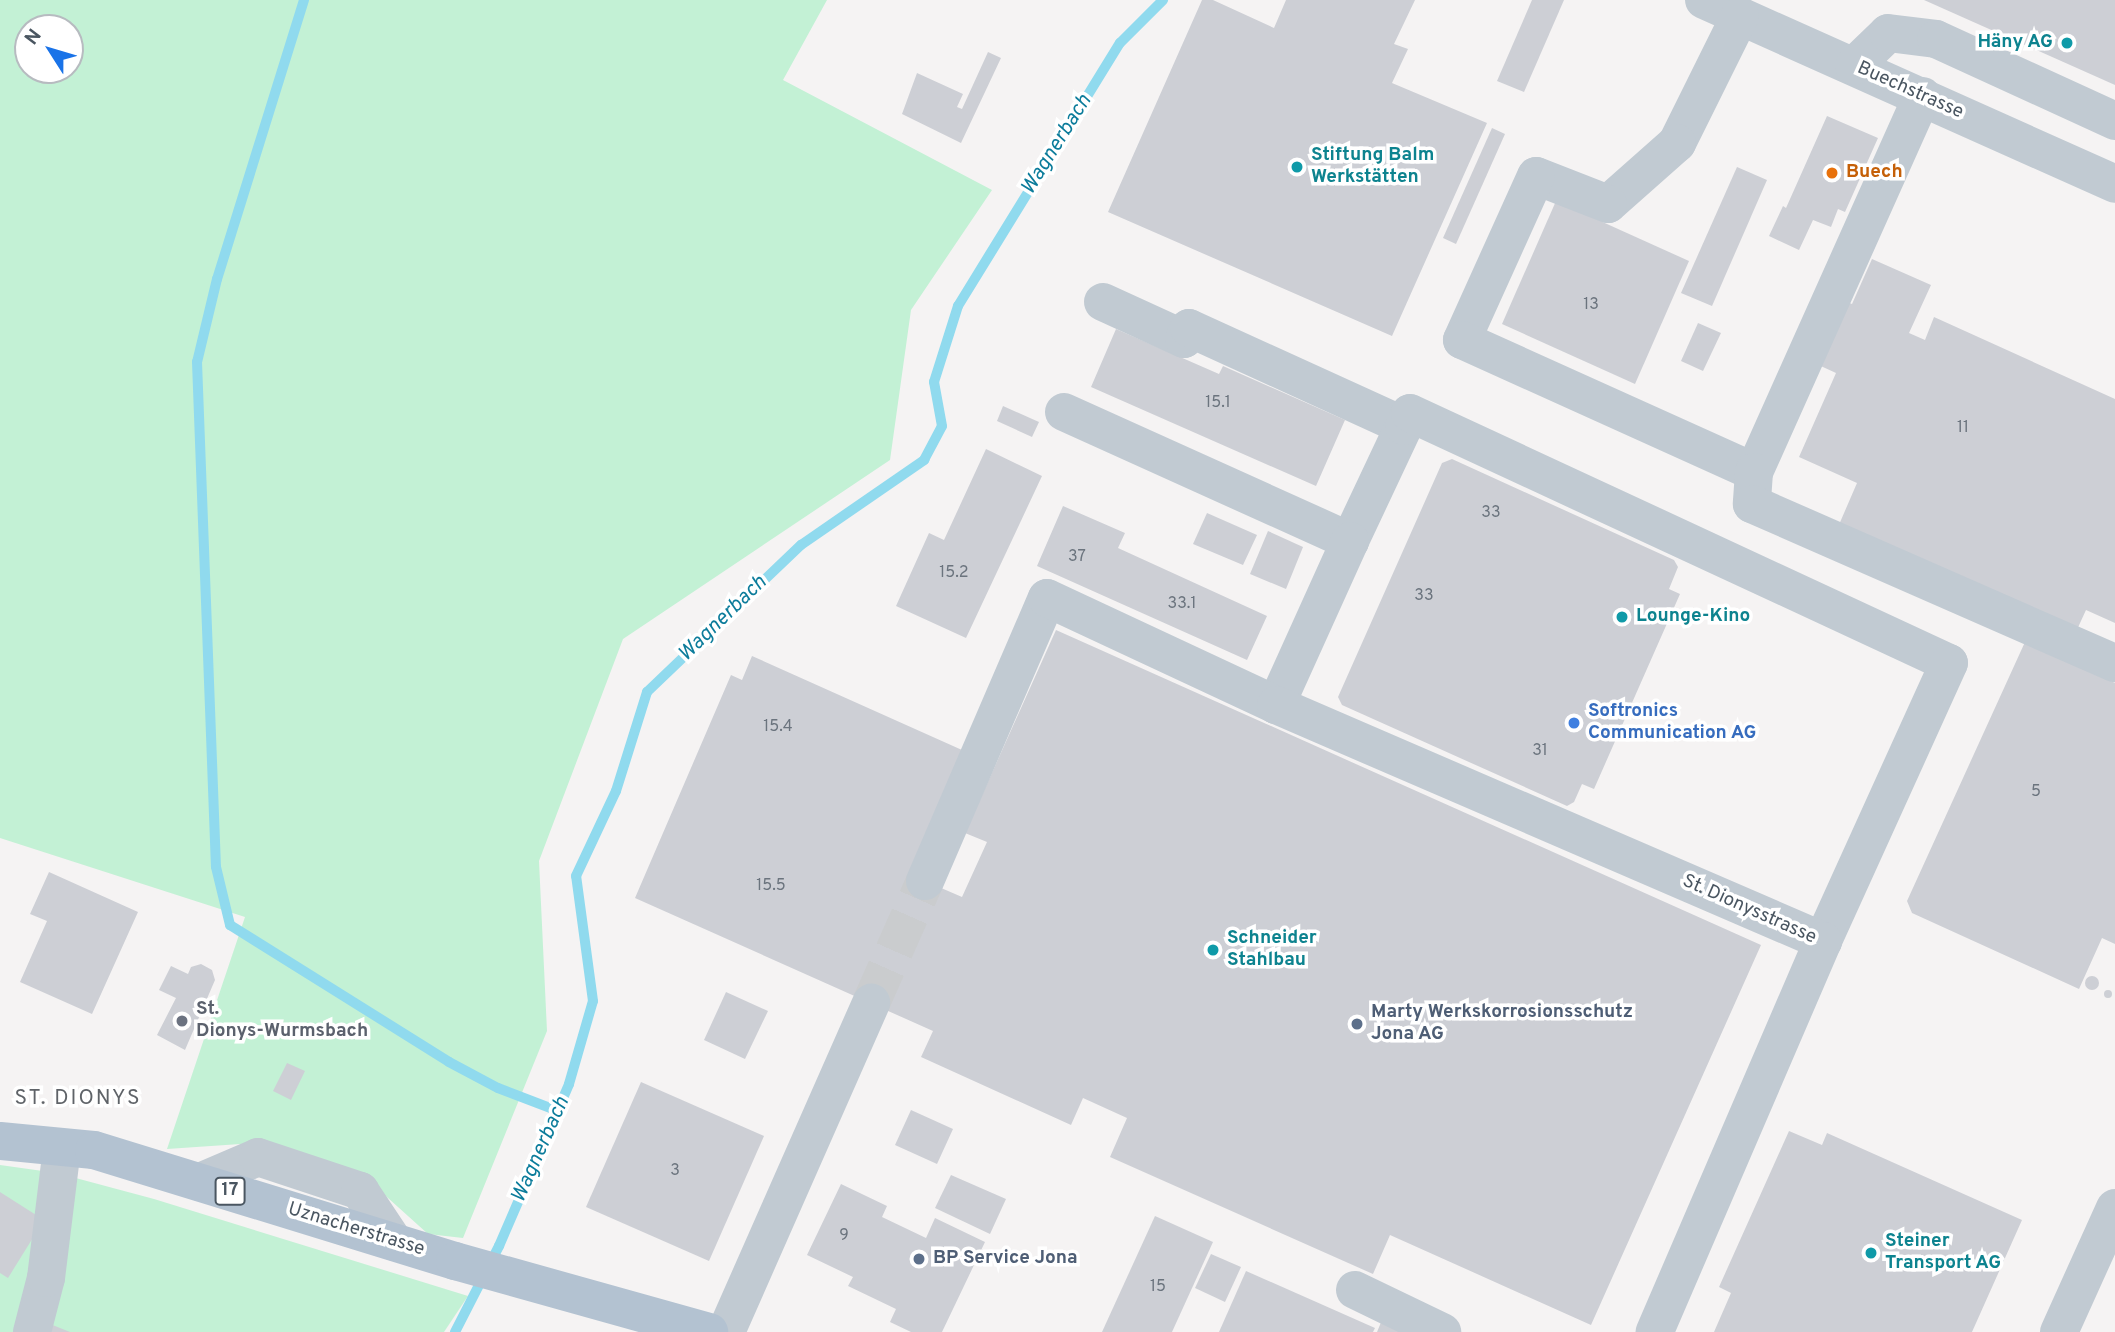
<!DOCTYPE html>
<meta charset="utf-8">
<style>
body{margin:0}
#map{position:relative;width:2115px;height:1332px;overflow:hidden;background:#f5f3f3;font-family:Overpass,sans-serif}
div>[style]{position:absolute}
.green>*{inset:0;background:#c3f1d5}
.stream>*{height:10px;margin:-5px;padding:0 5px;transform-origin:5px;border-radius:5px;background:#90daee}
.building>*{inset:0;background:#cdcfd5}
.round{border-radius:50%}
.minor-tunnel>*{height:38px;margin-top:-19px;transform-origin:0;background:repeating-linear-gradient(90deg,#caccce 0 38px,transparent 0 57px)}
.minor>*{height:38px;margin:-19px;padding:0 19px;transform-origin:19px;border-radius:19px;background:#c1cad2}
.major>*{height:38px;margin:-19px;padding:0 19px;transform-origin:19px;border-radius:19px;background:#b3c2d1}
.dots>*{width:19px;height:19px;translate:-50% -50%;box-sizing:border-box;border:4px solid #fff;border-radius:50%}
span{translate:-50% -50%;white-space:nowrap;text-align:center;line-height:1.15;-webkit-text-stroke:7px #fff;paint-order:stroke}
.number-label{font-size:16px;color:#6b747e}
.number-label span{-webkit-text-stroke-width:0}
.shield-label span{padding:2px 5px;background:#fff;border:2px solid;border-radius:5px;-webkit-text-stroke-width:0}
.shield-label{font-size:18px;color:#4a5661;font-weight:700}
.culture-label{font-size:19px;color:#0d838f;font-weight:700}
.right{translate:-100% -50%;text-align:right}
.left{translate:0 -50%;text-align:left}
.street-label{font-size:19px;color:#4a5661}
.food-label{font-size:19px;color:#c56008;font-weight:700}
.shop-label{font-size:19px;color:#366cbe;font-weight:700}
.worship-label{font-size:19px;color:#5b616d;font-weight:700}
.service-label{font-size:19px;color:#4e5e75;font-weight:700}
.water-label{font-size:21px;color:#0c7c9b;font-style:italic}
.neighbourhood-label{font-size:21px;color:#5f6368;letter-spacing:2px}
.north{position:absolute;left:14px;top:14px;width:70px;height:70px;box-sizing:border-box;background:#fff;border:2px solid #b7bbc0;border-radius:50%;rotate:307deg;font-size:19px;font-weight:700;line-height:28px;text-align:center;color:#4a5661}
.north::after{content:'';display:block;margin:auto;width:24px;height:32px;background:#1a73e8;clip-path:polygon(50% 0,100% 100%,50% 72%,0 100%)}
</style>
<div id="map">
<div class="green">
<div style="clip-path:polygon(evenodd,0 0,827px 0,783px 80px,992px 190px,911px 310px,890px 460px,623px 639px,539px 861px,547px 1031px,463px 1238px,428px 1234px,358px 1171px,255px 1143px,167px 1149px,245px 917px,0 838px,0 0,28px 28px,70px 28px,70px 70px,28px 70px,28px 28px)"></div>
<div style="clip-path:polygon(0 1165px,57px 1173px,154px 1199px,468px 1296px,444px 1332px,0 1332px)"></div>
</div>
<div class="stream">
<div style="left:304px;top:0;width:292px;rotate:107.3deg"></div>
<div style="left:217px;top:279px;width:85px;rotate:103.5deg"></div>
<div style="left:197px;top:362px;width:505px;rotate:87.85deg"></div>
<div style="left:216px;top:867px;width:60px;rotate:76.4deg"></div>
<div style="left:230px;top:925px;width:258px;rotate:32deg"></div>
<div style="left:449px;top:1062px;width:55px;rotate:28deg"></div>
<div style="left:498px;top:1088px;width:64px;rotate:21deg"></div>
<div style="left:455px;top:1332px;width:97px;rotate:-62.9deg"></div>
<div style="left:499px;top:1246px;width:176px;rotate:-66.6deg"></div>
<div style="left:569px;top:1084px;width:86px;rotate:-73.9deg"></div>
<div style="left:593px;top:1001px;width:126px;rotate:-97.7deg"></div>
<div style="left:576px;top:876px;width:94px;rotate:-64.8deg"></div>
<div style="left:616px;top:791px;width:104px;rotate:-72.6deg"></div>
<div style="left:647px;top:692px;width:213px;rotate:-43.7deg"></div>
<div style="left:801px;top:545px;width:150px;rotate:-34.6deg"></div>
<div style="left:924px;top:460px;width:38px;rotate:-62deg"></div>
<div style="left:942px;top:426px;width:45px;rotate:-100.3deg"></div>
<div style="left:934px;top:382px;width:80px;rotate:-72.5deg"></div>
<div style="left:958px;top:306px;width:309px;rotate:-58.4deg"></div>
<div style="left:1120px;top:43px;width:61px;rotate:-45deg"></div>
</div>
<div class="building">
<div style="clip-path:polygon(1202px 0,1213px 0,1274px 28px,1286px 0,1415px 0,1394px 44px,1408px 49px,1392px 83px,1487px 123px,1392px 336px,1108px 212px)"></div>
<div style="clip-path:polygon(1532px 0,1564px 0,1524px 92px,1497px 81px)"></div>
<div style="clip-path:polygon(1924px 0,2115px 0,2115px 85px)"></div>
<div style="clip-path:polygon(988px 52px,1001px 58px,961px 143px,902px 114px,917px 73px,963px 94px,957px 107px,962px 109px)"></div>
<div style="clip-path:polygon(1827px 116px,1878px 138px,1845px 212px,1838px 209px,1831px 227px,1813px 220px,1799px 250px,1769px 236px,1783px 206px,1786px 208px)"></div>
<div style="clip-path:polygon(1492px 128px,1505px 134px,1456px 244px,1443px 238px)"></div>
<div style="clip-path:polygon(1737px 167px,1767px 180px,1712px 306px,1681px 293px)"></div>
<div style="clip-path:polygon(1556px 201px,1689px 261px,1635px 384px,1502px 324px)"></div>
<div style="clip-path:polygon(1872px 259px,1931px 285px,1909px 333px,1925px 340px,1934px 317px,2115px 399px,2115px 623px,2086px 610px,2075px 634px,1838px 527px,1857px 483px,1799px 457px,1836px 373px,1812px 362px,1840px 299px,1852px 304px)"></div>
<div style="clip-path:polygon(1698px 323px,1721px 333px,1703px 371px,1681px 361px)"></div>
<div style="clip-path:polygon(1116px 329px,1219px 374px,1223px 366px,1345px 420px,1316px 486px,1091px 387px)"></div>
<div style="clip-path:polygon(1003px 406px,1039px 422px,1032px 437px,997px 421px)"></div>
<div style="clip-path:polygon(986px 449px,1042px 476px,966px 638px,896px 606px,929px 533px,944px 540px)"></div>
<div style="clip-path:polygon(1452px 459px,1674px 560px,1678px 567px,1669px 589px,1680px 594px,1594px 789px,1582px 784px,1574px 802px,1567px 806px,1342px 705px,1338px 697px,1442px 463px)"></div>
<div style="clip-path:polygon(1063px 506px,1125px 533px,1118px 548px,1267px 616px,1247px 660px,1037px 566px)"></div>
<div style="clip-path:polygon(1207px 513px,1257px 535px,1243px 565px,1193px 544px)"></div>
<div style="clip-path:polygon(1268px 531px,1303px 547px,1286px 589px,1250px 574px)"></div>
<div style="clip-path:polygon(1056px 630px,1761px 945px,1591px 1325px,1390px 1235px,1373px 1274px,1110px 1157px,1127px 1118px,1083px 1098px,1071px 1125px,921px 1057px,933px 1031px,635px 898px,731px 675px,742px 680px,752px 656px,962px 750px,925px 881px,962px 897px,987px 842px,965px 833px)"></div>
<div style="clip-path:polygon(2025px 642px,2115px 683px,2115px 944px,2102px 938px,2079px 989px,1912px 913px,1907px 901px)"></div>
<div style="clip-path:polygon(49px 872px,138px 912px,92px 1014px,20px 982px,47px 921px,30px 914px)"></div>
<div style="clip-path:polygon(201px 964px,212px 970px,215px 980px,185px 1050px,157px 1035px,176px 998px,159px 990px,171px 966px,188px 974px,191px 967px)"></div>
<div class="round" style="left:2085px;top:976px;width:14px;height:14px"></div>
<div class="round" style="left:2104px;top:990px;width:8px;height:8px"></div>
<div style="clip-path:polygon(726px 992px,768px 1011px,745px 1059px,704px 1040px)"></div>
<div style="clip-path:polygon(287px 1063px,305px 1071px,291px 1100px,273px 1091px)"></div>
<div style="clip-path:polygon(641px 1082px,764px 1136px,709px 1261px,586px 1207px)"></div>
<div style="clip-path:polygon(911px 1110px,953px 1129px,937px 1164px,895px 1145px)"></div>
<div style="clip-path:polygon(1789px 1131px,1822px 1145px,1827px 1133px,2022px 1220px,1972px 1332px,1714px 1332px,1731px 1293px,1719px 1287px)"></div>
<div style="clip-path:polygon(951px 1175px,1006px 1199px,990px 1234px,935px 1208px)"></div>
<div style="clip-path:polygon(841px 1184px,887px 1206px,882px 1217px,926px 1238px,935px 1218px,985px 1242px,942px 1332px,911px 1332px,890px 1322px,896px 1309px,848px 1286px,853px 1277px,807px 1255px)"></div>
<div style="clip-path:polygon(0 1192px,44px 1220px,8px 1278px,0 1273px)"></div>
<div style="clip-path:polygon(1155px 1216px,1213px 1242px,1172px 1332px,1102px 1332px)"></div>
<div style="clip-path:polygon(1211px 1254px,1241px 1267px,1225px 1302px,1195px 1288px)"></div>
<div style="clip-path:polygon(1246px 1271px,1375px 1328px,1373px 1332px,1219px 1332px)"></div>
<div style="clip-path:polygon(1382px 1320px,1410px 1332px,1377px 1332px)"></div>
<div style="clip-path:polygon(50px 1324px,70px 1332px,46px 1332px)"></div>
</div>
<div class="minor-tunnel">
<div style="left:871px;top:1003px;width:133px;rotate:-66.1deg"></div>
</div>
<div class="minor">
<div style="left:1704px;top:0;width:450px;rotate:24.1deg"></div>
<div style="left:1740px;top:16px;width:142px;rotate:116.4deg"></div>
<div style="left:1677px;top:143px;width:92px;rotate:138.5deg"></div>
<div style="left:1608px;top:204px;width:77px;rotate:-158.7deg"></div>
<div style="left:1536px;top:176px;width:180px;rotate:114.3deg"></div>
<div style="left:1462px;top:340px;width:320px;rotate:24.3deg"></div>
<div style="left:1754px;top:472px;width:412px;rotate:-65.9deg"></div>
<div style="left:1854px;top:66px;width:47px;rotate:-44.1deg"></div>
<div style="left:1888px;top:33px;width:48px;rotate:7.1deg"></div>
<div style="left:1936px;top:39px;width:197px;rotate:24.6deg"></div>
<div style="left:1103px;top:302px;width:89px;rotate:24.6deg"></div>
<div style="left:1184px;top:339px;width:12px;rotate:-66deg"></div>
<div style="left:1189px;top:328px;width:236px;rotate:24.5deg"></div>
<div style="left:1404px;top:426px;width:127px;rotate:115.2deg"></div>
<div style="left:1064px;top:412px;width:314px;rotate:24.3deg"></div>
<div style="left:1350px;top:541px;width:180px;rotate:114.3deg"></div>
<div style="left:1404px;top:426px;width:14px;rotate:-65deg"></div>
<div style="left:1410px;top:413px;width:594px;rotate:24.88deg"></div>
<div style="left:1949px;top:663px;width:305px;rotate:114.4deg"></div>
<div style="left:1754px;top:472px;width:32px;rotate:94deg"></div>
<div style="left:1752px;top:504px;width:396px;rotate:23.7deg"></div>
<div style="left:925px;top:881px;width:308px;rotate:-66.7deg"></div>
<div style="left:1047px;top:598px;width:253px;rotate:25deg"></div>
<div style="left:1276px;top:705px;width:596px;rotate:23.34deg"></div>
<div style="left:1823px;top:941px;width:426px;rotate:113.3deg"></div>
<div style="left:200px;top:1182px;width:63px;rotate:-23.3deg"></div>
<div style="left:258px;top:1157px;width:108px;rotate:18.4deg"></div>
<div style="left:360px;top:1191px;width:61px;rotate:56.3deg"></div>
<div style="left:1355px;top:1290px;width:97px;rotate:25.8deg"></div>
<div style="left:32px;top:1332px;width:56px;rotate:-75.5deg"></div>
<div style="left:46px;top:1278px;width:131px;rotate:-83deg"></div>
<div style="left:726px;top:1332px;width:360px;rotate:-66.2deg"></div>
<div style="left:2059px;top:1332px;width:136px;rotate:-65.7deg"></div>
</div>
<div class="major">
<div style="left:0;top:1141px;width:94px;rotate:5.5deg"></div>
<div style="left:94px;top:1150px;width:378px;rotate:17.1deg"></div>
<div style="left:455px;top:1261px;width:264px;rotate:15.6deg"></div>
</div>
<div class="dots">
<div style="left:2067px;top:43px;background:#0f9aa8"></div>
<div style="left:1297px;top:167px;background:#0f9aa8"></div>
<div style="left:1832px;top:173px;background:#e8710a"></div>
<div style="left:1622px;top:617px;background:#0f9aa8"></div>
<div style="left:1574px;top:723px;background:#3f7fe0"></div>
<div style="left:1213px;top:950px;background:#0f9aa8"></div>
<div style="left:182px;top:1021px;background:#6b7280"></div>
<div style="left:1357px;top:1024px;background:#5c6f8a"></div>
<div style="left:1871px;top:1253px;background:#0f9aa8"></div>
<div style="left:919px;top:1259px;background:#5c6f8a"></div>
</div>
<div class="number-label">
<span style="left:1591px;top:305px">13</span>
<span style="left:1218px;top:403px">15.1</span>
<span style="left:1963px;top:428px">11</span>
<span style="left:1491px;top:513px">33</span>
<span style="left:1077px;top:557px">37</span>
<span style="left:954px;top:573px">15.2</span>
<span style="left:1424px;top:596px">33</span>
<span style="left:1182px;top:604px">33.1</span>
<span style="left:778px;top:727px">15.4</span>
<span style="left:1540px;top:751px">31</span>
<span style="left:2036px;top:792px">5</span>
<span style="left:771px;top:886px">15.5</span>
<span style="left:675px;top:1171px">3</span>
<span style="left:844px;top:1236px">9</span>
<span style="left:1158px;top:1287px">15</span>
</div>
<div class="shield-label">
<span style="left:230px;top:1191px">17</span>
</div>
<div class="culture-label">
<span class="right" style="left:2053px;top:43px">Häny AG</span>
<span class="left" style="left:1311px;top:167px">Stiftung Balm<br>Werkstätten</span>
<span class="left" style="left:1636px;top:617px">Lounge-Kino</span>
<span class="left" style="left:1227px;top:950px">Schneider<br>Stahlbau</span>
<span class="left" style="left:1885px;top:1253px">Steiner<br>Transport AG</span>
</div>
<div class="street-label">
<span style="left:1910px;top:91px;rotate:24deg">Buechstrasse</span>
<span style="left:1749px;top:910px;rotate:24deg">St. Dionysstrasse</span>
<span style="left:356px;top:1230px;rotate:17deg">Uznacherstrasse</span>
</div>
<div class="food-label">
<span class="left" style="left:1846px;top:173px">Buech</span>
</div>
<div class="shop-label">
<span class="left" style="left:1588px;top:723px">Softronics<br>Communication AG</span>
</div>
<div class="worship-label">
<span class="left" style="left:196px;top:1021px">St.<br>Dionys-Wurmsbach</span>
</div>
<div class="service-label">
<span class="left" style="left:1371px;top:1024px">Marty Werkskorrosionsschutz<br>Jona AG</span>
<span class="left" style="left:933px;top:1259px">BP Service Jona</span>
</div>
<div class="water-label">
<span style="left:1057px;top:145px;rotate:-58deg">Wagnerbach</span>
<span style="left:723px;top:619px;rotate:-44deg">Wagnerbach</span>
<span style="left:541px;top:1150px;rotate:-66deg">Wagnerbach</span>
</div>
<div class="neighbourhood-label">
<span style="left:78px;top:1099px">ST. DIONYS</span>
</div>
<div class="north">N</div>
</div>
